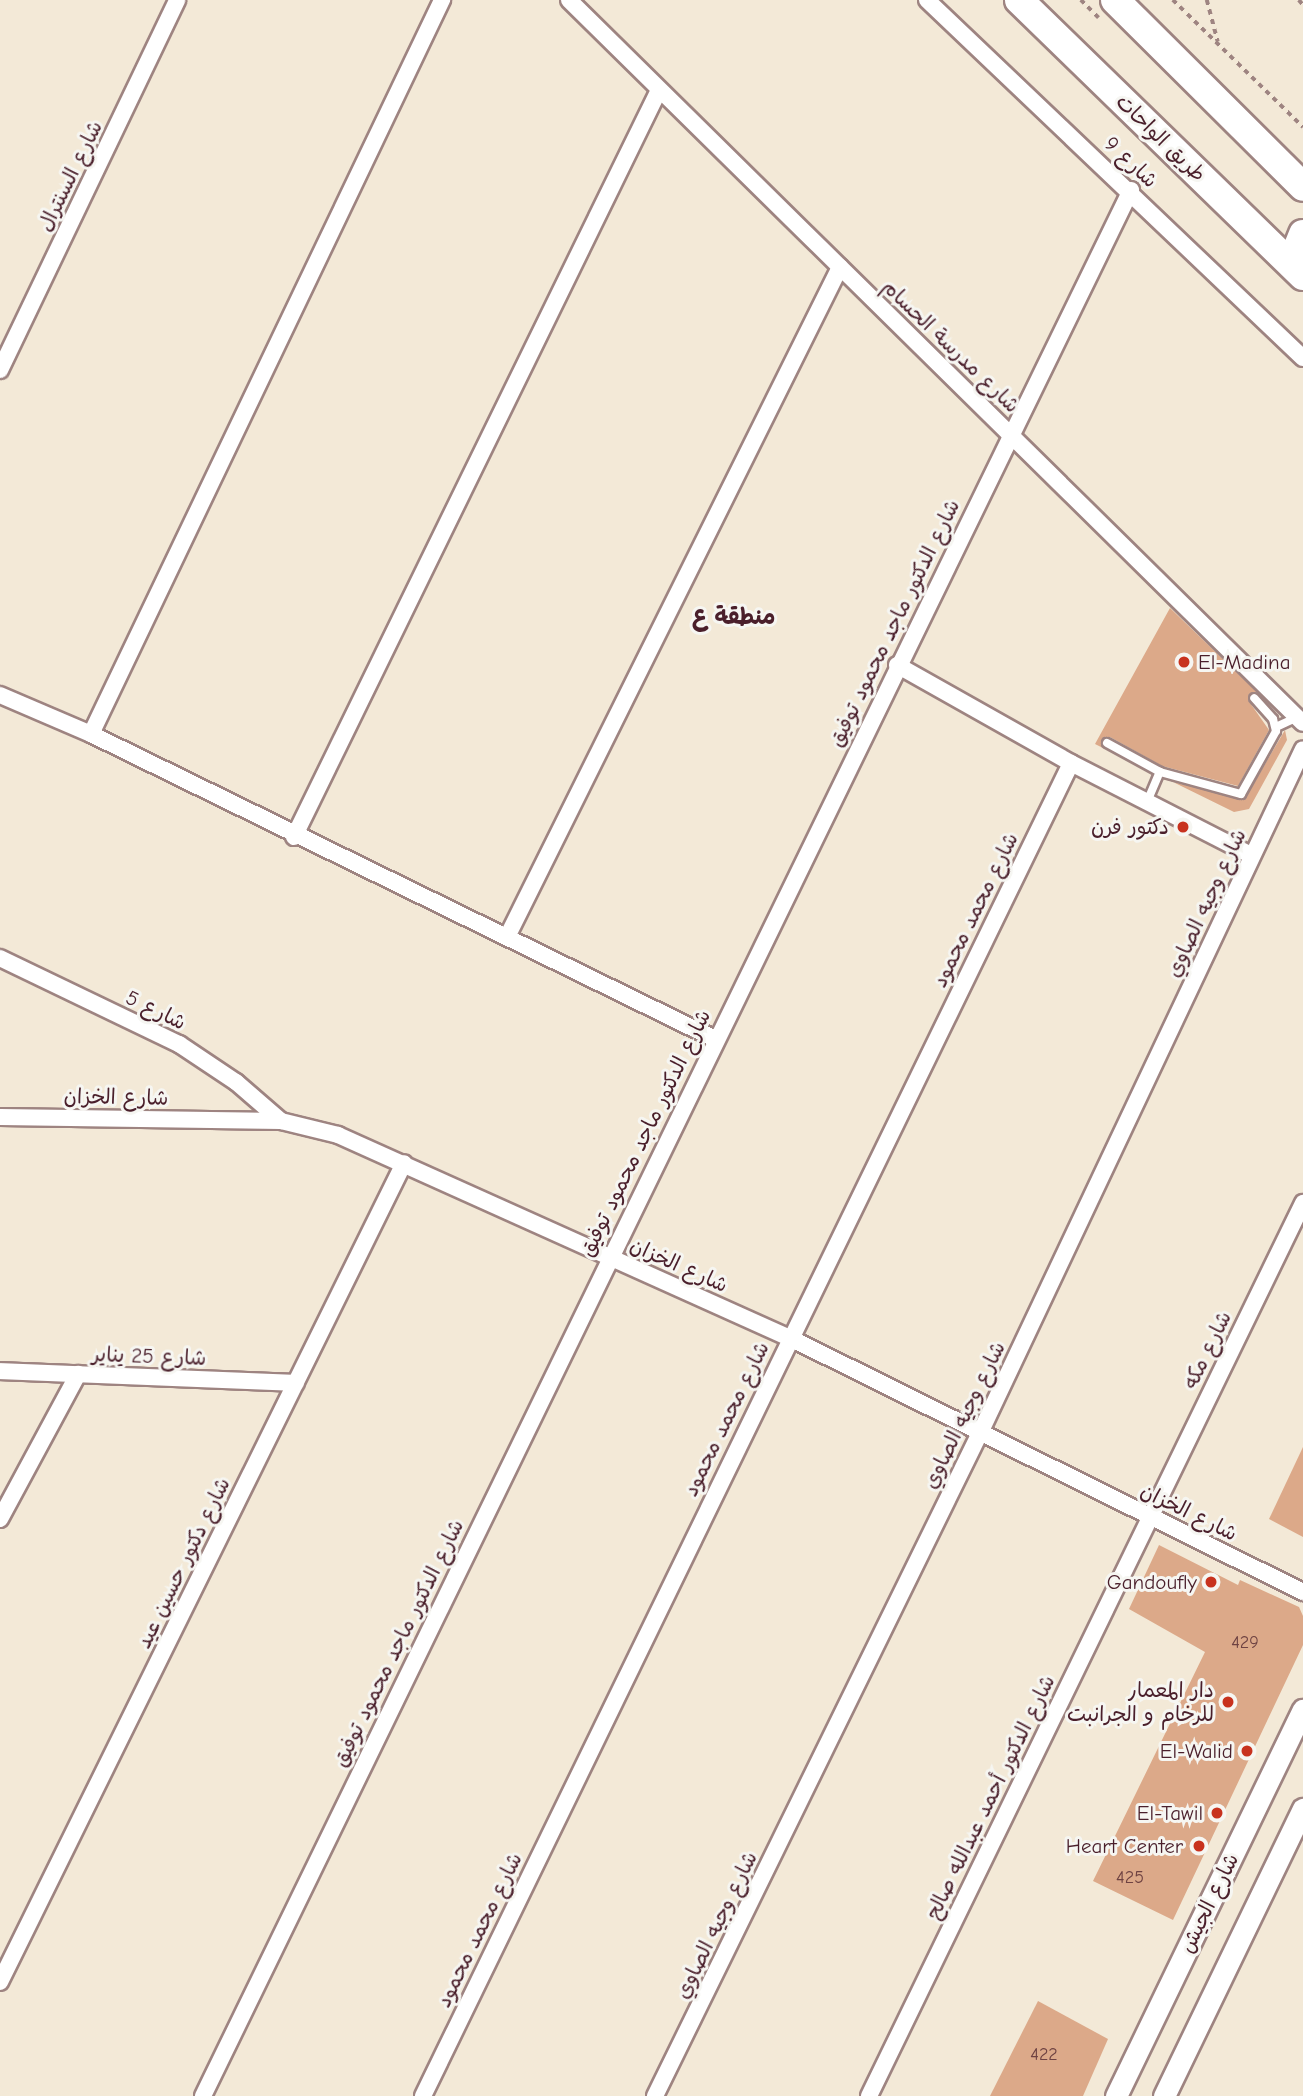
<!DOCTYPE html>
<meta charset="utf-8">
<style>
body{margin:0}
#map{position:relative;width:1303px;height:2096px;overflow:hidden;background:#f3e9d7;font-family:"Comic Neue","Playpen Sans Arabic",sans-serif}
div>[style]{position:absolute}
.building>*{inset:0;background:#dca989}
.path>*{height:3.5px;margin-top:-1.75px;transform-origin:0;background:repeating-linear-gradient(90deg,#9e8481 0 5px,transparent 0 10px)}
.roads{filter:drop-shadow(2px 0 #9e8481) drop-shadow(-2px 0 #9e8481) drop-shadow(0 2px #9e8481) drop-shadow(0 -2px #9e8481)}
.service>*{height:8px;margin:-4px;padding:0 4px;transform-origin:4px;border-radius:4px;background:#fff}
.minor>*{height:16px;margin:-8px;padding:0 8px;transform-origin:8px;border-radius:8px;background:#fff}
.tertiary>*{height:21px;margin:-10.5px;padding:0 10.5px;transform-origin:10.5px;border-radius:10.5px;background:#fff}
.trunk>*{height:28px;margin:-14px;padding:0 14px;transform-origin:14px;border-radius:14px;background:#fff}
.dots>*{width:19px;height:19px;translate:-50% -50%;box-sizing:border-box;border:4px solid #f6f6f2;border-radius:50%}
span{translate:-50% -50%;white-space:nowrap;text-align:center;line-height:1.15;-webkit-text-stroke:6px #f6f6f2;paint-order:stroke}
.number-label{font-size:18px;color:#6e4242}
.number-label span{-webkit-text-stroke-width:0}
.street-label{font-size:21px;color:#4a1f2b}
.poi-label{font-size:21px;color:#4a1f2b}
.left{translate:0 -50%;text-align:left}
.right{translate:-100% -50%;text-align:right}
.neighbourhood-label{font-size:23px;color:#4a1f2b;font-weight:700}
</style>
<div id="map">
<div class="building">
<div style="clip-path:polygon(1170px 608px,1257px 692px,1249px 694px,1248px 700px,1269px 730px,1238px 786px,1162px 766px,1110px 737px,1101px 740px,1105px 749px,1095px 744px)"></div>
<div style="clip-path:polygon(1285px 730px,1287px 740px,1249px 809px,1234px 812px,1173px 782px,1244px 800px)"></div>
<div style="clip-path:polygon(1303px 1447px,1303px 1537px,1269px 1519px)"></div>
<div style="clip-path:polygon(1159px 1545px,1238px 1585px,1240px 1580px,1299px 1607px,1303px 1616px,1303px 1645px,1173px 1920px,1093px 1881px,1205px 1652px,1129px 1609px)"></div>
<div style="clip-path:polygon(1038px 2001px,1108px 2039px,1083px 2096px,990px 2096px)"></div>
</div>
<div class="path">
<div style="left:1081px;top:0;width:25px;rotate:45deg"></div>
<div style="left:1173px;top:0;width:182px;rotate:44.3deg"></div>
<div style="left:1207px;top:0;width:43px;rotate:75.3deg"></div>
<div style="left:1299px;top:0;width:6px;rotate:51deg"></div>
</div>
<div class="roads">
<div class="service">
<div style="left:1276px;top:727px;width:23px;rotate:-25deg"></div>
<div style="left:1107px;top:743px;width:60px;rotate:28.7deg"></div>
<div style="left:1160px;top:772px;width:84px;rotate:15.2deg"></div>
<div style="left:1241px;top:794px;width:72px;rotate:-60.9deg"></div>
<div style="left:1276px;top:731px;width:12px;rotate:-104deg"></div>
<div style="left:1273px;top:719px;width:28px;rotate:-132deg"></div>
<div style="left:1147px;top:802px;width:33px;rotate:-67deg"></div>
</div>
<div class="minor">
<div style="left:569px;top:0;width:1030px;rotate:44.57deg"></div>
<div style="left:927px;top:0;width:519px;rotate:43.6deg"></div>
<div style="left:0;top:370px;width:410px;rotate:-64.4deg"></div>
<div style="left:897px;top:665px;width:200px;rotate:29.4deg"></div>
<div style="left:1071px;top:763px;width:202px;rotate:27.1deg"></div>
<div style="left:0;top:695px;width:99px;rotate:23.2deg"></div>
<div style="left:91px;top:734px;width:695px;rotate:26.05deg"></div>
<div style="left:91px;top:734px;width:814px;rotate:-64.44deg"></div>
<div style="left:294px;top:837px;width:829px;rotate:-63.96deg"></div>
<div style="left:508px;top:935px;width:746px;rotate:-63.57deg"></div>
<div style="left:0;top:958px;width:199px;rotate:25.7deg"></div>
<div style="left:179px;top:1044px;width:69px;rotate:33.7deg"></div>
<div style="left:236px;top:1082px;width:60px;rotate:40.9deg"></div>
<div style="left:0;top:1117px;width:281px;rotate:0.8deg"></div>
<div style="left:281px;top:1121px;width:59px;rotate:13.8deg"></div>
<div style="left:338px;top:1135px;width:493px;rotate:24.2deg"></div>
<div style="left:788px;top:1337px;width:575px;rotate:26.34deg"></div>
<div style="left:0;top:1371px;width:296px;rotate:2.3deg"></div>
<div style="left:0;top:1519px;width:165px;rotate:-61.7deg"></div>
<div style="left:0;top:1982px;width:913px;rotate:-63.74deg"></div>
<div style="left:203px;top:2096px;width:2120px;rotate:-64.04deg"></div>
<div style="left:423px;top:2096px;width:1482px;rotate:-64.07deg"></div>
<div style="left:655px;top:2096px;width:738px;rotate:-63.89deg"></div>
<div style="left:980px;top:1433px;width:756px;rotate:-64.72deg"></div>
<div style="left:869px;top:2096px;width:993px;rotate:-64.08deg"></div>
</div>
<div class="tertiary">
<div style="left:1116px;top:2096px;width:429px;rotate:-64.2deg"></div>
<div style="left:1164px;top:2096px;width:319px;rotate:-64.2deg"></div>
</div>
<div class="trunk">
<div style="left:1019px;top:0;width:396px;rotate:44.2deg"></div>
<div style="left:1115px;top:0;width:265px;rotate:44.8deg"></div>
<div style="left:1303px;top:234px;width:22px;rotate:112deg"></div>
<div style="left:1295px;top:254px;width:22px;rotate:69deg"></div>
</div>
</div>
<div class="dots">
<div style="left:1184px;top:662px;background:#c8321e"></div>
<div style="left:1183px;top:827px;background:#c8321e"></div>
<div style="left:1211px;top:1582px;background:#c8321e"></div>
<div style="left:1228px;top:1702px;background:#c8321e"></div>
<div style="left:1247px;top:1751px;background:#c8321e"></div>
<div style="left:1217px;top:1813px;background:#c8321e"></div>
<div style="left:1199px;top:1846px;background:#c8321e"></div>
</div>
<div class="number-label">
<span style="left:1245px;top:1643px">429</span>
<span style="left:1130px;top:1878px">425</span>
<span style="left:1044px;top:2055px">422</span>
</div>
<div class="street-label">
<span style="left:1161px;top:138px;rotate:44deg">طريق الواحات</span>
<span style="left:1131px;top:162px;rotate:43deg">شارع 9</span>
<span style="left:70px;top:176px;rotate:-64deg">شارع السنترال</span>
<span style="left:951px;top:346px;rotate:44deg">شارع مدرسة الحسام</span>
<span style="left:894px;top:623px;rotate:-64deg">شارع الدكتور ماجد محمود توفيق</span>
<span style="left:1206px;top:903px;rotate:-65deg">شارع وجيه الصاوي</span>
<span style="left:975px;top:910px;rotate:-64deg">شارع محمد محمود</span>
<span style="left:156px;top:1010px;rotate:26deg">شارع 5</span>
<span style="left:116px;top:1097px;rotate:1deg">شارع الخزان</span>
<span style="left:645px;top:1133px;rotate:-64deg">شارع الدكتور ماجد محمود توفيق</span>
<span style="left:679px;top:1265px;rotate:24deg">شارع الخزان</span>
<span style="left:1207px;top:1350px;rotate:-64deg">شارع مكه</span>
<span style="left:149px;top:1356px;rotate:2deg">شارع 25 يناير</span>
<span style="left:964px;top:1415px;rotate:-64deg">شارع وجيه الصاوي</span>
<span style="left:726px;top:1419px;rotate:-64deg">شارع محمد محمود</span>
<span style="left:1189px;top:1512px;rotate:26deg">شارع الخزان</span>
<span style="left:183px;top:1563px;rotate:-64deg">شارع دكتور حسين عيد</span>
<span style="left:398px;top:1643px;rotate:-64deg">شارع الدكتور ماجد محمود توفيق</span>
<span style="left:990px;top:1797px;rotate:-64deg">شارع الدكتور أحمد عبدالله صالح</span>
<span style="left:1209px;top:1903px;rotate:-64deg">شارع الجيش</span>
<span style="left:716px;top:1925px;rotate:-64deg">شارع وجيه الصاوي</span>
<span style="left:479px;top:1930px;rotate:-64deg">شارع محمد محمود</span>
</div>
<div class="poi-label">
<span class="left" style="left:1198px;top:662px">El-Madina</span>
<span class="right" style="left:1169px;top:827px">دكتور فرن</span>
<span class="right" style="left:1197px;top:1582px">Gandoufly</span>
<span class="right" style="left:1214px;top:1702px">دار المعمار<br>للرخام و الجرانبت</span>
<span class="right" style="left:1233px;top:1751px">El-Walid</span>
<span class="right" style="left:1203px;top:1813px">El-Tawil</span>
<span class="right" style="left:1183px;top:1846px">Heart Center</span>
</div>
<div class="neighbourhood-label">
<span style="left:734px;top:617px">منطقة ع</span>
</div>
</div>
